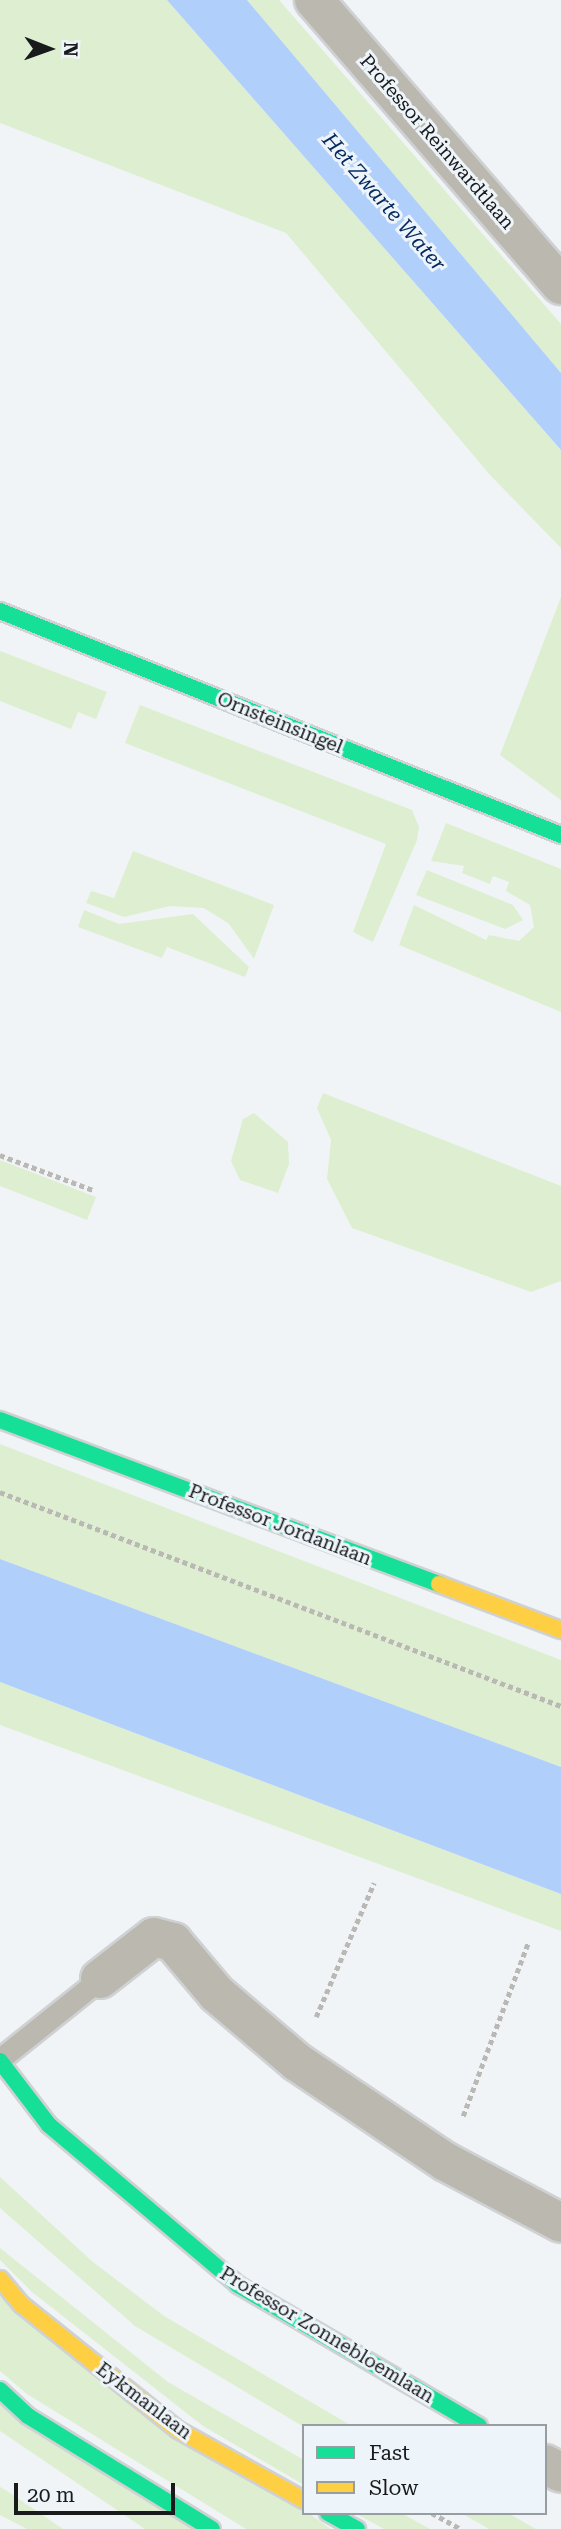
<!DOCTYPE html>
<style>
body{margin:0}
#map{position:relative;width:561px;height:2529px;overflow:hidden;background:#f1f4f7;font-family:"Roboto Serif",serif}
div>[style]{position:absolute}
.green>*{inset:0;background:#ddefd0}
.water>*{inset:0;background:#b1cffb}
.path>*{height:4.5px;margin-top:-2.25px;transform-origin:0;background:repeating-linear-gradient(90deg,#bab8b4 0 5px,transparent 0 8.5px)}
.roads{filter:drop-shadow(2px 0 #cfd1d3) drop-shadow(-2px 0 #cfd1d3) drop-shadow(0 2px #cfd1d3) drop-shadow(0 -2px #cfd1d3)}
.lane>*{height:21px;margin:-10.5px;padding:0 10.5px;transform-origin:10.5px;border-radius:10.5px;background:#bbb8af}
.street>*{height:38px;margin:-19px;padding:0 19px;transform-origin:19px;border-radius:19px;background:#bbb8af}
.fast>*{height:16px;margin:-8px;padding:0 8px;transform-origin:8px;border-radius:8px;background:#16e098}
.slow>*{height:16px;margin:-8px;padding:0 8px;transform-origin:8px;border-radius:8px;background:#ffcf43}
span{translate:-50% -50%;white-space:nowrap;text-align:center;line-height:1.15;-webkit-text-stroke:6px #eef5fa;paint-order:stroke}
.street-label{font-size:19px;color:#181a1c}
.water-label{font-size:21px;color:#04285d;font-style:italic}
.legend{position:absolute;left:302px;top:2424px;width:245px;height:91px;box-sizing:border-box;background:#eef5fa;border:2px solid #989da1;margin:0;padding:9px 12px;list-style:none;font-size:21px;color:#181a1c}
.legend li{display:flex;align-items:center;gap:14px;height:35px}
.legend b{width:35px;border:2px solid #989da1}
.north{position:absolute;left:14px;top:14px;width:70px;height:70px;-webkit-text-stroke:5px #eef5fa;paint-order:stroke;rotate:91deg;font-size:19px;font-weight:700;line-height:28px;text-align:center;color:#181a1c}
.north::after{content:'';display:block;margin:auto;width:24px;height:32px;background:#181a1c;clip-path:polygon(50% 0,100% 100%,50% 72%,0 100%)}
.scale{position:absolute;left:14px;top:2483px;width:161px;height:32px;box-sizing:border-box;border:4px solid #181a1c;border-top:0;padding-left:9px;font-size:21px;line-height:24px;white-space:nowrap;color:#181a1c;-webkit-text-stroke:5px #eef5fa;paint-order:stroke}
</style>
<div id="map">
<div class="green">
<div style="clip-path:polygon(0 0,167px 0,561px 450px,561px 548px,490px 475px,286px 233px,0 123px)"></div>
<div style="clip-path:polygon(247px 0,279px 0,561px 324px,561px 373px)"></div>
<div style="clip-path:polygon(561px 597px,561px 800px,500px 755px)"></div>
<div style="clip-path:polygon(0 651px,107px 692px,96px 719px,78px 712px,71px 729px,0 701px)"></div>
<div style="clip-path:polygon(140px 705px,412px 810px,419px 827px,417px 840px,373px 942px,353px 932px,386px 844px,125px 743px)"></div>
<div style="clip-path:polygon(446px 823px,561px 869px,561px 1012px,399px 945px,414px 905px,486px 940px,489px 935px,519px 941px,534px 927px,530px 905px,506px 891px,509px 882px,493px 876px,490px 884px,462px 873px,464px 866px,431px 861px)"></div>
<div style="clip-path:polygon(133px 851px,274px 905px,254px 959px,229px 924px,204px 908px,170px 906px,124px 917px,86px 903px,91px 891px,114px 898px)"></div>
<div style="clip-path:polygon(427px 870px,513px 905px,523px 920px,505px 929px,416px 895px)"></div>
<div style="clip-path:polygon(84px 910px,119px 924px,193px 914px,249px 967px,245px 977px,167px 947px,162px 958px,78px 927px)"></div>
<div style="clip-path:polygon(323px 1093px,561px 1186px,561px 1281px,531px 1292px,352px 1228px,327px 1179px,331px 1140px,317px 1108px)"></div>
<div style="clip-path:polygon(254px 1113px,288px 1142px,289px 1164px,278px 1193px,240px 1180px,231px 1161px,243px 1119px)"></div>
<div style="clip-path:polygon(0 1160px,96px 1197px,87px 1220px,0 1186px)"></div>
<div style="clip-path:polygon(0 1444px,561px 1660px,561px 1767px,0 1559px)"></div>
<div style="clip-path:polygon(0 1682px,561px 1894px,561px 1931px,0 1725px)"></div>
<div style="clip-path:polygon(0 2177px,93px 2262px,164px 2316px,352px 2426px,304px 2427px,135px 2326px,0 2208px)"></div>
<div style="clip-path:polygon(0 2248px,168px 2382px,304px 2460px,304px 2485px,203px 2426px,32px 2292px,0 2260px)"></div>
<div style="clip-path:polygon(0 2297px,331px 2529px,246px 2529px,27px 2394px,0 2371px)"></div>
<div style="clip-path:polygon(0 2405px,192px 2529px,145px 2529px,0 2431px)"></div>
<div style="clip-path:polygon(0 2487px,4px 2489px,63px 2529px,27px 2529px,0 2515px)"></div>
<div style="clip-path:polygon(355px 2513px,401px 2513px,430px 2529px,384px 2529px)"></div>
<div style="clip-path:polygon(461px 2513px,508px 2513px,536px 2529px,489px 2529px)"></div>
</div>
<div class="water">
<div style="clip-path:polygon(167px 0,247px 0,561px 373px,561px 450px)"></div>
<div style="clip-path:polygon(0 1559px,561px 1767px,561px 1894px,0 1682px)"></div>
</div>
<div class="path">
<div style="left:0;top:1155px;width:99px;rotate:20.6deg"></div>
<div style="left:0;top:1492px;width:600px;rotate:20.88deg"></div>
<div style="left:316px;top:2017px;width:146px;rotate:-66.6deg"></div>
<div style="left:463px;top:2116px;width:185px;rotate:-69.4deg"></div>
<div style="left:432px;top:2513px;width:33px;rotate:29deg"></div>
</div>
<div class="roads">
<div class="lane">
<div style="left:0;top:2059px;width:128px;rotate:-38.7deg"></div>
</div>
<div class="street">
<div style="left:314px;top:0;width:377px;rotate:49.1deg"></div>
<div style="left:100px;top:1979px;width:68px;rotate:-37.9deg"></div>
<div style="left:154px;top:1937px;width:20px;rotate:15deg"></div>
<div style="left:173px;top:1942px;width:68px;rotate:49.8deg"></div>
<div style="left:217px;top:1994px;width:105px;rotate:40.4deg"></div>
<div style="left:297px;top:2062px;width:179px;rotate:33.9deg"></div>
<div style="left:446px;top:2162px;width:130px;rotate:27.9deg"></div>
<div style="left:545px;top:2464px;width:18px;rotate:29deg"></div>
</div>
<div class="fast">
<div style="left:0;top:611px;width:604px;rotate:21.77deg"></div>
<div style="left:0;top:1420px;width:469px;rotate:20.5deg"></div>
<div style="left:0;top:2061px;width:81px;rotate:52.6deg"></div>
<div style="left:49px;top:2125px;width:248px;rotate:40.2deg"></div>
<div style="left:238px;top:2285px;width:279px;rotate:30.3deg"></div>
<div style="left:0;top:2390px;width:38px;rotate:43deg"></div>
<div style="left:28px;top:2416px;width:216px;rotate:31.6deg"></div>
<div style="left:328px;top:2513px;width:33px;rotate:29deg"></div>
</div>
<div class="slow">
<div style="left:439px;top:1584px;width:130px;rotate:20.7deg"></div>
<div style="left:0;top:2279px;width:34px;rotate:50deg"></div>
<div style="left:22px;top:2305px;width:200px;rotate:38.7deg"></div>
<div style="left:178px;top:2430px;width:144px;rotate:29.1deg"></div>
</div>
</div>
<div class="street-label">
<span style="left:437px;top:142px;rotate:49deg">Professor Reinwardtlaan</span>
<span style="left:280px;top:723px;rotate:22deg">Ornsteinsingel</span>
<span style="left:280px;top:1525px;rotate:21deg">Professor Jordanlaan</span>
<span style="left:327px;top:2335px;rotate:31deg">Professor Zonnebloemlaan</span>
<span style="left:144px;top:2401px;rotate:37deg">Eykmanlaan</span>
</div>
<div class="water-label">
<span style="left:384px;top:202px;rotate:49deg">Het Zwarte Water</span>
</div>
<ul class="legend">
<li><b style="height:9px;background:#16e098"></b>Fast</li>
<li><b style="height:9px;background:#ffcf43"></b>Slow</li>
</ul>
<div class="north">N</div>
<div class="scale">20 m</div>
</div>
